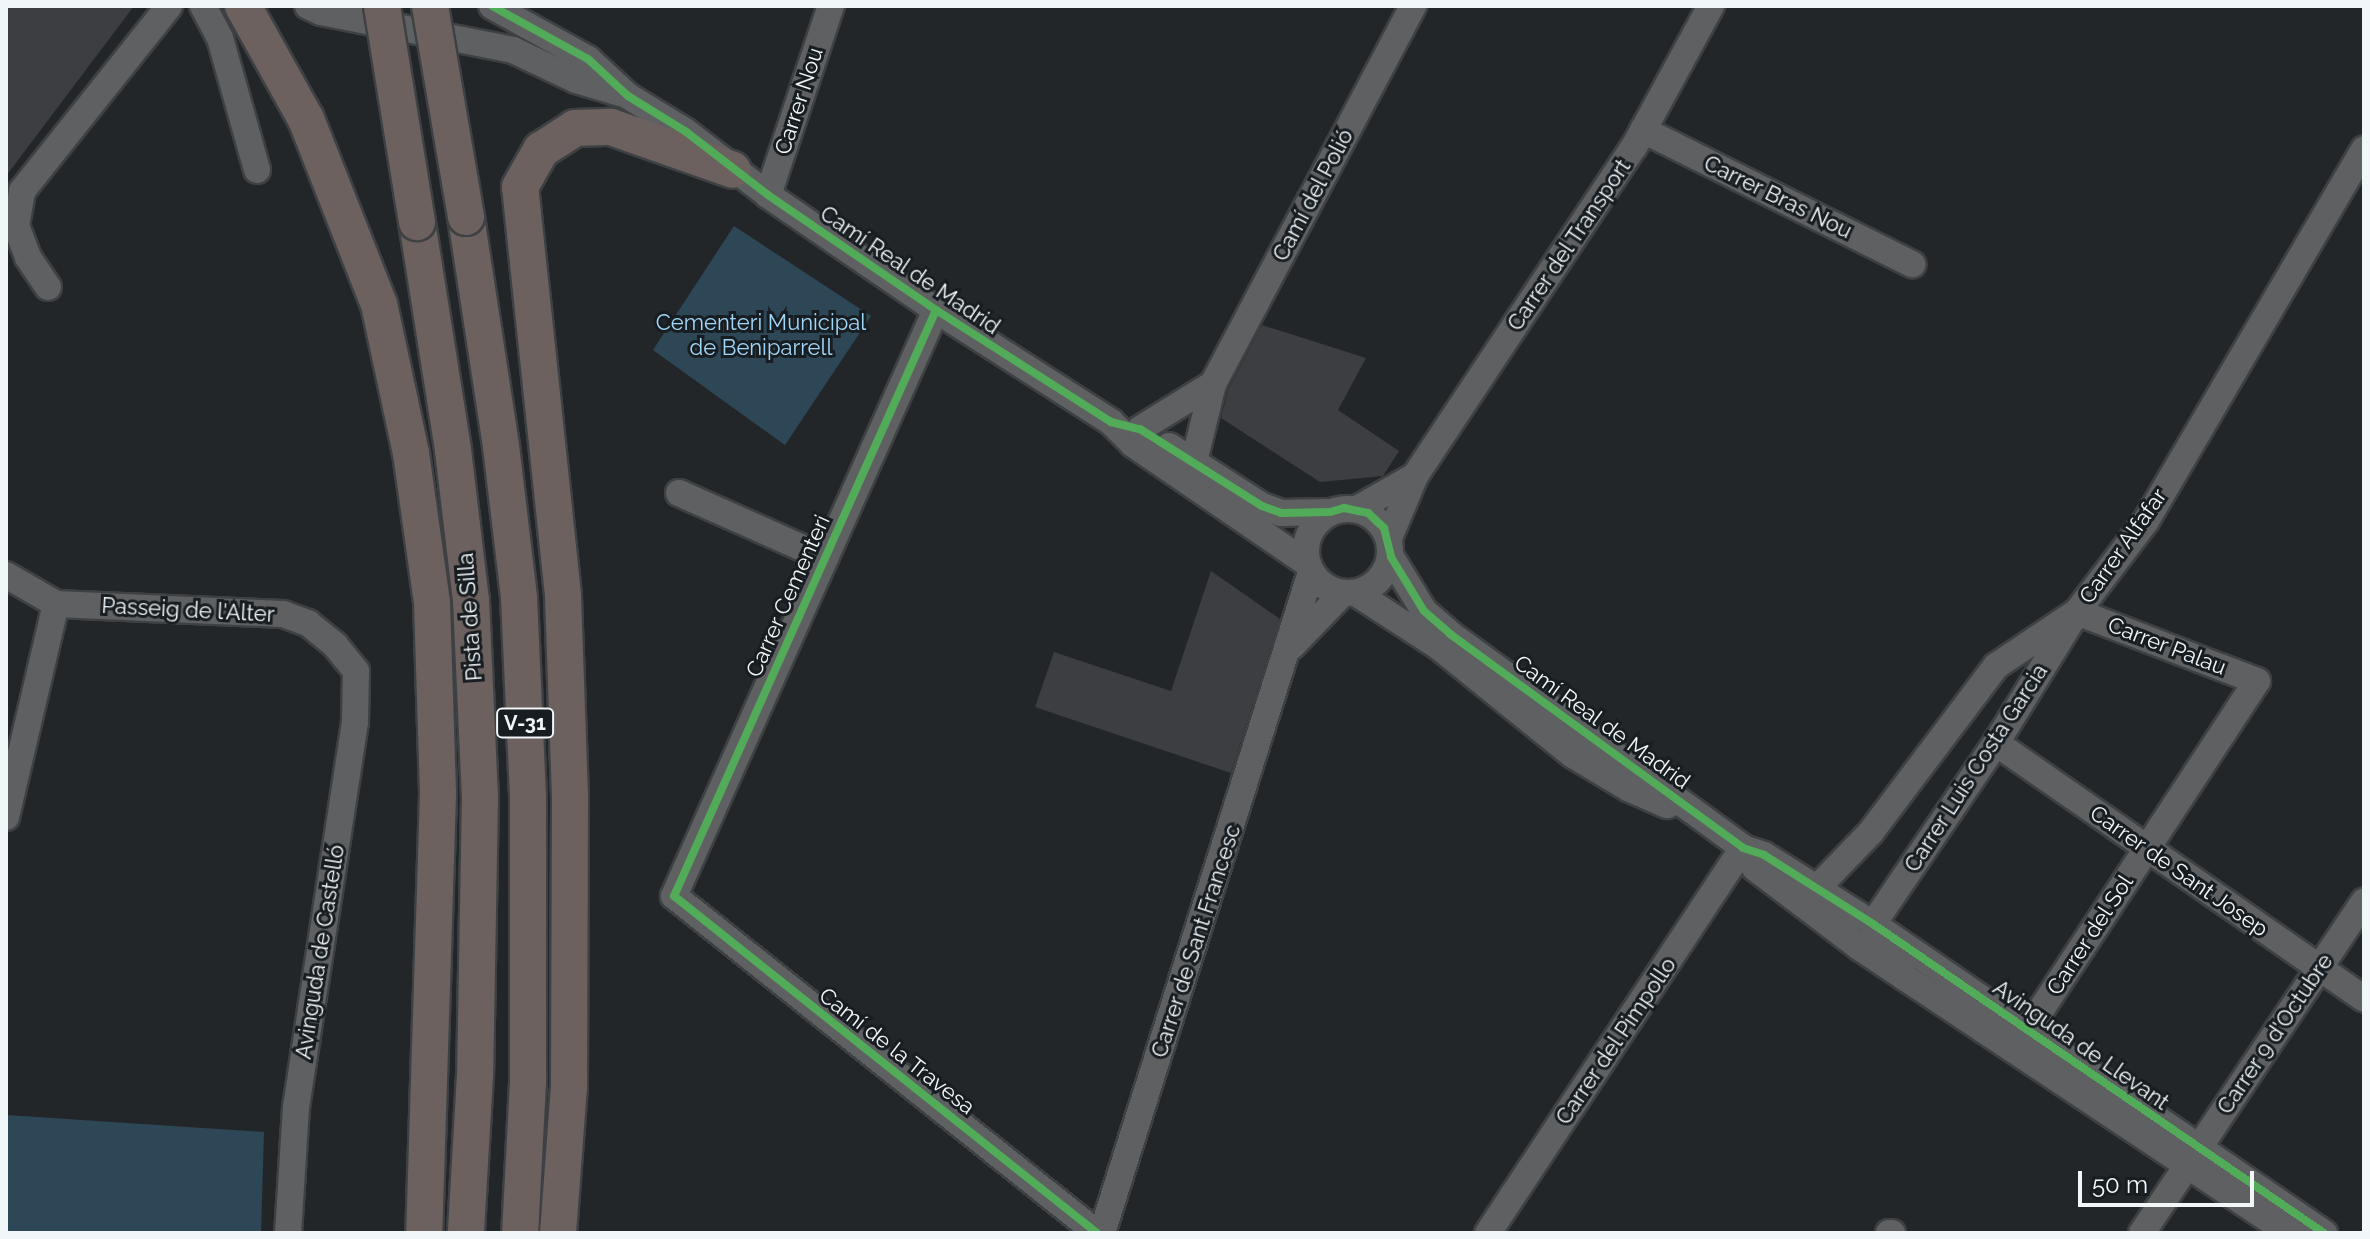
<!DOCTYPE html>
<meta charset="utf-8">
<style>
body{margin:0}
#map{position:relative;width:2370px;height:1239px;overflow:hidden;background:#232629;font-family:Raleway,sans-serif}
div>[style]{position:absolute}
.green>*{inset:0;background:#2e4756}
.building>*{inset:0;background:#3c3e41}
.roads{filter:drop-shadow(2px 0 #3e4143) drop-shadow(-2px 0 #3e4143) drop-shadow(0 2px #3e4143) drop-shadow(0 -2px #3e4143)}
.minor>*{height:26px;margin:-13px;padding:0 13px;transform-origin:13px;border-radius:13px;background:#5e6062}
.minor>.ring{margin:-13px;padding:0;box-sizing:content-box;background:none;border:26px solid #5e6062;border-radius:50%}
.highway>*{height:36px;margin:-18px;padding:0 18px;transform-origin:18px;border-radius:18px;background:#6c615f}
.bridges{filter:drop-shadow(2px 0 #3e4143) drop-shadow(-2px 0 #3e4143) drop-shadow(0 2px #3e4143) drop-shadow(0 -2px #3e4143)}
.highway-bridge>*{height:36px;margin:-18px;padding:0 18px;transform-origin:18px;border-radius:18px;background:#6c615f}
.cycleway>*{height:8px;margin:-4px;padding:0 4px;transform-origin:4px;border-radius:4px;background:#51ab58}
span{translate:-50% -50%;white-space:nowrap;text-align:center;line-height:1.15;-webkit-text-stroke:6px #181d21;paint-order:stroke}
.shield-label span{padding:2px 6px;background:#181d21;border:2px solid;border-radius:6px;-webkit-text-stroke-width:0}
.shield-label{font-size:20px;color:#f1f6f8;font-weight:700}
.street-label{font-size:22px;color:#f1f6f8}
.park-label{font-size:22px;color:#a0d6f8}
.frame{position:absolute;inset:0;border:8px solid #f1f6f8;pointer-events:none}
.scale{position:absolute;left:2078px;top:1171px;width:176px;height:36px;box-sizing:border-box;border:4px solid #f1f6f8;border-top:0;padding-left:10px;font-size:24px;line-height:28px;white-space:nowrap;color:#f1f6f8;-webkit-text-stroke:6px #181d21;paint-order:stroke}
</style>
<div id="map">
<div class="green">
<div style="clip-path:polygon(734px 226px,871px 316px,785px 445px,653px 350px)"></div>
<div style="clip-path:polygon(6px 1115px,264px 1132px,261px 1233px,6px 1233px)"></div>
</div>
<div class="building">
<div style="clip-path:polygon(6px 6px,134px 6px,6px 176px)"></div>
<div style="clip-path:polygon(1262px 325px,1366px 358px,1338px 410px,1399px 451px,1383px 476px,1320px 482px,1221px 418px,1228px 390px)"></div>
<div style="clip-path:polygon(1211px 571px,1280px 619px,1231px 773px,1035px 707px,1054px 652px,1171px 691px)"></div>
</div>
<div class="roads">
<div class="minor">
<div style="left:203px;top:6px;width:36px;rotate:62deg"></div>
<div style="left:220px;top:38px;width:137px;rotate:74.3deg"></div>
<div style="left:308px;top:6px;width:14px;rotate:25deg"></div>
<div style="left:321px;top:12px;width:196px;rotate:11.2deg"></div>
<div style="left:513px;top:50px;width:70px;rotate:25.5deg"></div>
<div style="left:576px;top:80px;width:46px;rotate:16.5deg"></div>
<div style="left:492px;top:6px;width:110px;rotate:28.9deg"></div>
<div style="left:588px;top:59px;width:54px;rotate:42.8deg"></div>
<div style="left:628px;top:96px;width:67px;rotate:31.6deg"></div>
<div style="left:685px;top:131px;width:105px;rotate:37.6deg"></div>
<div style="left:768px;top:195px;width:204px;rotate:34.4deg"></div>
<div style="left:936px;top:310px;width:208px;rotate:32.6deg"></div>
<div style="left:1111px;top:422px;width:31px;rotate:45deg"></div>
<div style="left:1133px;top:444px;width:212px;rotate:34.4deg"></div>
<div style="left:1643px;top:130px;width:301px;rotate:26.5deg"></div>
<div style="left:768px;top:195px;width:199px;rotate:-71.6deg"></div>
<div style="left:48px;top:287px;width:36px;rotate:-124deg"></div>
<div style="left:28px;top:257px;width:33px;rotate:-111deg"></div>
<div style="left:16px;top:226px;width:36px;rotate:-80deg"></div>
<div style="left:22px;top:191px;width:236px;rotate:-51.5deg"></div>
<div style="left:936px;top:310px;width:642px;rotate:114.09deg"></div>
<div style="left:674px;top:896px;width:541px;rotate:38.54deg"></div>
<div style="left:1213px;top:384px;width:428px;rotate:-62.1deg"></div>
<div style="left:1140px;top:429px;width:86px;rotate:-31.7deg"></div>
<div style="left:1213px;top:384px;width:80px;rotate:103.7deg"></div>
<div style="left:1169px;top:446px;width:111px;rotate:32.8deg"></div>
<div style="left:1262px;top:506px;width:20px;rotate:20deg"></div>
<div style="left:1281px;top:513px;width:49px;rotate:-1.2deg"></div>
<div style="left:679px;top:493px;width:160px;rotate:24deg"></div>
<div class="ring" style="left:1306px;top:509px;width:58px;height:58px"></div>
<div style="left:1357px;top:509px;width:67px;rotate:-29.6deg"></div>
<div style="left:1389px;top:538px;width:67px;rotate:-67.2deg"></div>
<div style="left:1415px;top:476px;width:395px;rotate:-56.4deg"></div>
<div style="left:1634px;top:147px;width:161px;rotate:-61.4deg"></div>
<div style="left:1391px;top:557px;width:63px;rotate:58.6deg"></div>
<div style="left:1424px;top:611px;width:35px;rotate:41deg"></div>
<div style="left:1450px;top:634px;width:363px;rotate:36.1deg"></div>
<div style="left:1743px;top:848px;width:22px;rotate:18deg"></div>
<div style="left:1764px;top:855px;width:129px;rotate:32.3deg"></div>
<div style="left:1873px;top:924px;width:547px;rotate:34.42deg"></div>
<div style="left:6px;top:575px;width:58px;rotate:30.1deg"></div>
<div style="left:56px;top:604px;width:227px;rotate:2.5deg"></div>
<div style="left:283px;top:614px;width:27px;rotate:20deg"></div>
<div style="left:308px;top:623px;width:35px;rotate:39deg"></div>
<div style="left:335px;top:645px;width:33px;rotate:51deg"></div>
<div style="left:356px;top:671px;width:51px;rotate:91.1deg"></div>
<div style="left:355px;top:722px;width:389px;rotate:98.7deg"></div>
<div style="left:296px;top:1107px;width:126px;rotate:93.6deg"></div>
<div style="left:1356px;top:593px;width:99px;rotate:33deg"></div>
<div style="left:1439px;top:647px;width:172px;rotate:38.9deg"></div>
<div style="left:1573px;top:755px;width:64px;rotate:31deg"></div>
<div style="left:1628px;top:788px;width:43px;rotate:23.6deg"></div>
<div style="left:1292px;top:646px;width:74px;rotate:-46.1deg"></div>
<div style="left:1996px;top:743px;width:448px;rotate:34.8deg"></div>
<div style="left:6px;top:817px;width:219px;rotate:-76.8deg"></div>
<div style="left:1747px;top:855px;width:15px;rotate:58deg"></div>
<div style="left:1755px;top:868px;width:131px;rotate:37.2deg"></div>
<div style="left:1859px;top:947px;width:516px;rotate:33.63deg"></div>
<div style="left:1802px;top:894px;width:15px;rotate:-20deg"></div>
<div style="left:1816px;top:889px;width:79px;rotate:-46deg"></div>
<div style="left:1871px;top:832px;width:208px;rotate:-53deg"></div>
<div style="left:1996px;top:666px;width:97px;rotate:-33.7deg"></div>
<div style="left:2077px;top:612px;width:114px;rotate:-52.8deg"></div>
<div style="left:2146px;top:521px;width:431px;rotate:-59.6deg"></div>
<div style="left:1904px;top:977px;width:24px;rotate:-114deg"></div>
<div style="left:1894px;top:955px;width:23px;rotate:-146deg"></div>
<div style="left:1875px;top:942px;width:18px;rotate:-96deg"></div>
<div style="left:1873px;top:924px;width:219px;rotate:-55.8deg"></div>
<div style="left:1996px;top:743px;width:154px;rotate:-58.3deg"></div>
<div style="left:2077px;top:612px;width:193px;rotate:21deg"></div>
<div style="left:2257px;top:681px;width:417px;rotate:123.3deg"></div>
<div style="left:2028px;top:1029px;width:11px;rotate:139deg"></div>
<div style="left:2020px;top:1036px;width:36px;rotate:-171deg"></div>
<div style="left:1102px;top:1233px;width:693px;rotate:-72.45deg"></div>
<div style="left:1488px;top:1233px;width:462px;rotate:-56.5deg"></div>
<div style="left:1889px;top:1233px;width:3px"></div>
<div style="left:2142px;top:1233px;width:399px;rotate:-56.2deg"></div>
</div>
<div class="highway">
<div style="left:243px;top:6px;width:129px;rotate:60.9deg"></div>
<div style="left:306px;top:119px;width:199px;rotate:68.5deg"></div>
<div style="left:379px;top:304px;width:152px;rotate:77.9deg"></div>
<div style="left:411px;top:453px;width:150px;rotate:82deg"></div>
<div style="left:432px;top:602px;width:192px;rotate:88.2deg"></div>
<div style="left:438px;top:794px;width:439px;rotate:91.8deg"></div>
<div style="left:466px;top:217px;width:232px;rotate:81.3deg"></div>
<div style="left:501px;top:446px;width:153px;rotate:83.2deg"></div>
<div style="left:519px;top:598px;width:198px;rotate:87.4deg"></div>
<div style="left:528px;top:796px;width:286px;rotate:90deg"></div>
<div style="left:528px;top:1082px;width:151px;rotate:93deg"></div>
<div style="left:417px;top:222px;width:231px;rotate:81deg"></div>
<div style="left:453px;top:450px;width:151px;rotate:83.2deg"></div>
<div style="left:471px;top:600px;width:195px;rotate:87.4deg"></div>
<div style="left:480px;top:795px;width:280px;rotate:91deg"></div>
<div style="left:475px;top:1075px;width:158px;rotate:93.3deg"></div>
<div style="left:558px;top:1233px;width:146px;rotate:-85.7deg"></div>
<div style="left:569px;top:1087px;width:290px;rotate:-89.8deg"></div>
<div style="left:570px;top:797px;width:202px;rotate:-92deg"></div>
<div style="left:563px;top:595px;width:410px;rotate:-96deg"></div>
<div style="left:520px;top:187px;width:43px;rotate:-60.4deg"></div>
<div style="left:541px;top:150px;width:40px;rotate:-32.9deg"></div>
<div style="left:575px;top:128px;width:36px;rotate:-2deg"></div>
<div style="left:611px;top:127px;width:129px;rotate:19.4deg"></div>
</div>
</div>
<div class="bridges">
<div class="highway-bridge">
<div style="left:382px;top:6px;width:219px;rotate:80.8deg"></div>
<div style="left:430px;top:6px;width:214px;rotate:80.3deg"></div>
</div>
</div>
<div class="cycleway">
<div style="left:492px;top:6px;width:110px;rotate:28.9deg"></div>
<div style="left:588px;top:59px;width:54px;rotate:42.8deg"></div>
<div style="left:628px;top:96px;width:67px;rotate:31.6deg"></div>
<div style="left:685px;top:131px;width:105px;rotate:37.6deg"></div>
<div style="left:768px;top:195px;width:204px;rotate:34.4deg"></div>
<div style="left:936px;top:310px;width:208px;rotate:32.6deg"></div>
<div style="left:1111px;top:422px;width:30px;rotate:14deg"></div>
<div style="left:1140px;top:429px;width:144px;rotate:32.3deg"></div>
<div style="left:1262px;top:506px;width:20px;rotate:20deg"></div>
<div style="left:1281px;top:513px;width:49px;rotate:-1.2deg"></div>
<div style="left:1330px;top:512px;width:15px;rotate:-16deg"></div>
<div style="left:1344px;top:508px;width:25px;rotate:12deg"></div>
<div style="left:1368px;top:513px;width:22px;rotate:43deg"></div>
<div style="left:1384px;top:528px;width:30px;rotate:76deg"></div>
<div style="left:1391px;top:557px;width:63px;rotate:58.6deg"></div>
<div style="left:1424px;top:611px;width:35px;rotate:41deg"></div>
<div style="left:1450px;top:634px;width:363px;rotate:36.1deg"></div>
<div style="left:1743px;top:848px;width:22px;rotate:18deg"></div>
<div style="left:1764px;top:855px;width:129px;rotate:32.3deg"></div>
<div style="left:1873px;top:924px;width:547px;rotate:34.42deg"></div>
<div style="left:936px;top:310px;width:642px;rotate:114.09deg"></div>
<div style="left:674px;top:896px;width:541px;rotate:38.54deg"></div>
</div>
<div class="shield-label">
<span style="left:525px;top:723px">V-31</span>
</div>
<div class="street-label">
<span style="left:799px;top:101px;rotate:-72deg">Carrer Nou</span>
<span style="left:1313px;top:195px;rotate:-62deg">Camí del Polió</span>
<span style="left:1778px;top:197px;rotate:26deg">Carrer Bras Nou</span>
<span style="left:1569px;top:245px;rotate:-56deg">Carrer del Transport</span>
<span style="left:910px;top:270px;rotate:34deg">Camí Real de Madrid</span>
<span style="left:2123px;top:546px;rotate:-55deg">Carrer Alfafar</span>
<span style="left:788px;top:596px;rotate:-66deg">Carrer Cementeri</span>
<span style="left:188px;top:610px;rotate:3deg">Passeig de l'Alter</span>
<span style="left:470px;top:617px;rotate:-94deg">Pista de Silla</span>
<span style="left:2167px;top:646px;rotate:21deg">Carrer Palau</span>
<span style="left:1602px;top:722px;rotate:36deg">Camí Real de Madrid</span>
<span style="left:1976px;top:768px;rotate:-57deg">Carrer Luis Costa Garcia</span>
<span style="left:2179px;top:871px;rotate:35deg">Carrer de Sant Josep</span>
<span style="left:2090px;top:935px;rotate:-57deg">Carrer del Sol</span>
<span style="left:1196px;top:941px;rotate:-72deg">Carrer de Sant Francesc</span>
<span style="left:320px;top:952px;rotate:-81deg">Avinguda de Castelló</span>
<span style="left:2275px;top:1034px;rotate:-56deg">Carrer 9 d'Octubre</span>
<span style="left:1616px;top:1041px;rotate:-56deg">Carrer del Pimpollo</span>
<span style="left:2081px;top:1045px;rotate:35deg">Avinguda de Llevant</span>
<span style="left:897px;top:1051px;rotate:38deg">Camí de la Travesa</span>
</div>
<div class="park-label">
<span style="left:761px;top:335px">Cementeri Municipal<br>de Beniparrell</span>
</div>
<div class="frame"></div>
<div class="scale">50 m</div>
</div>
